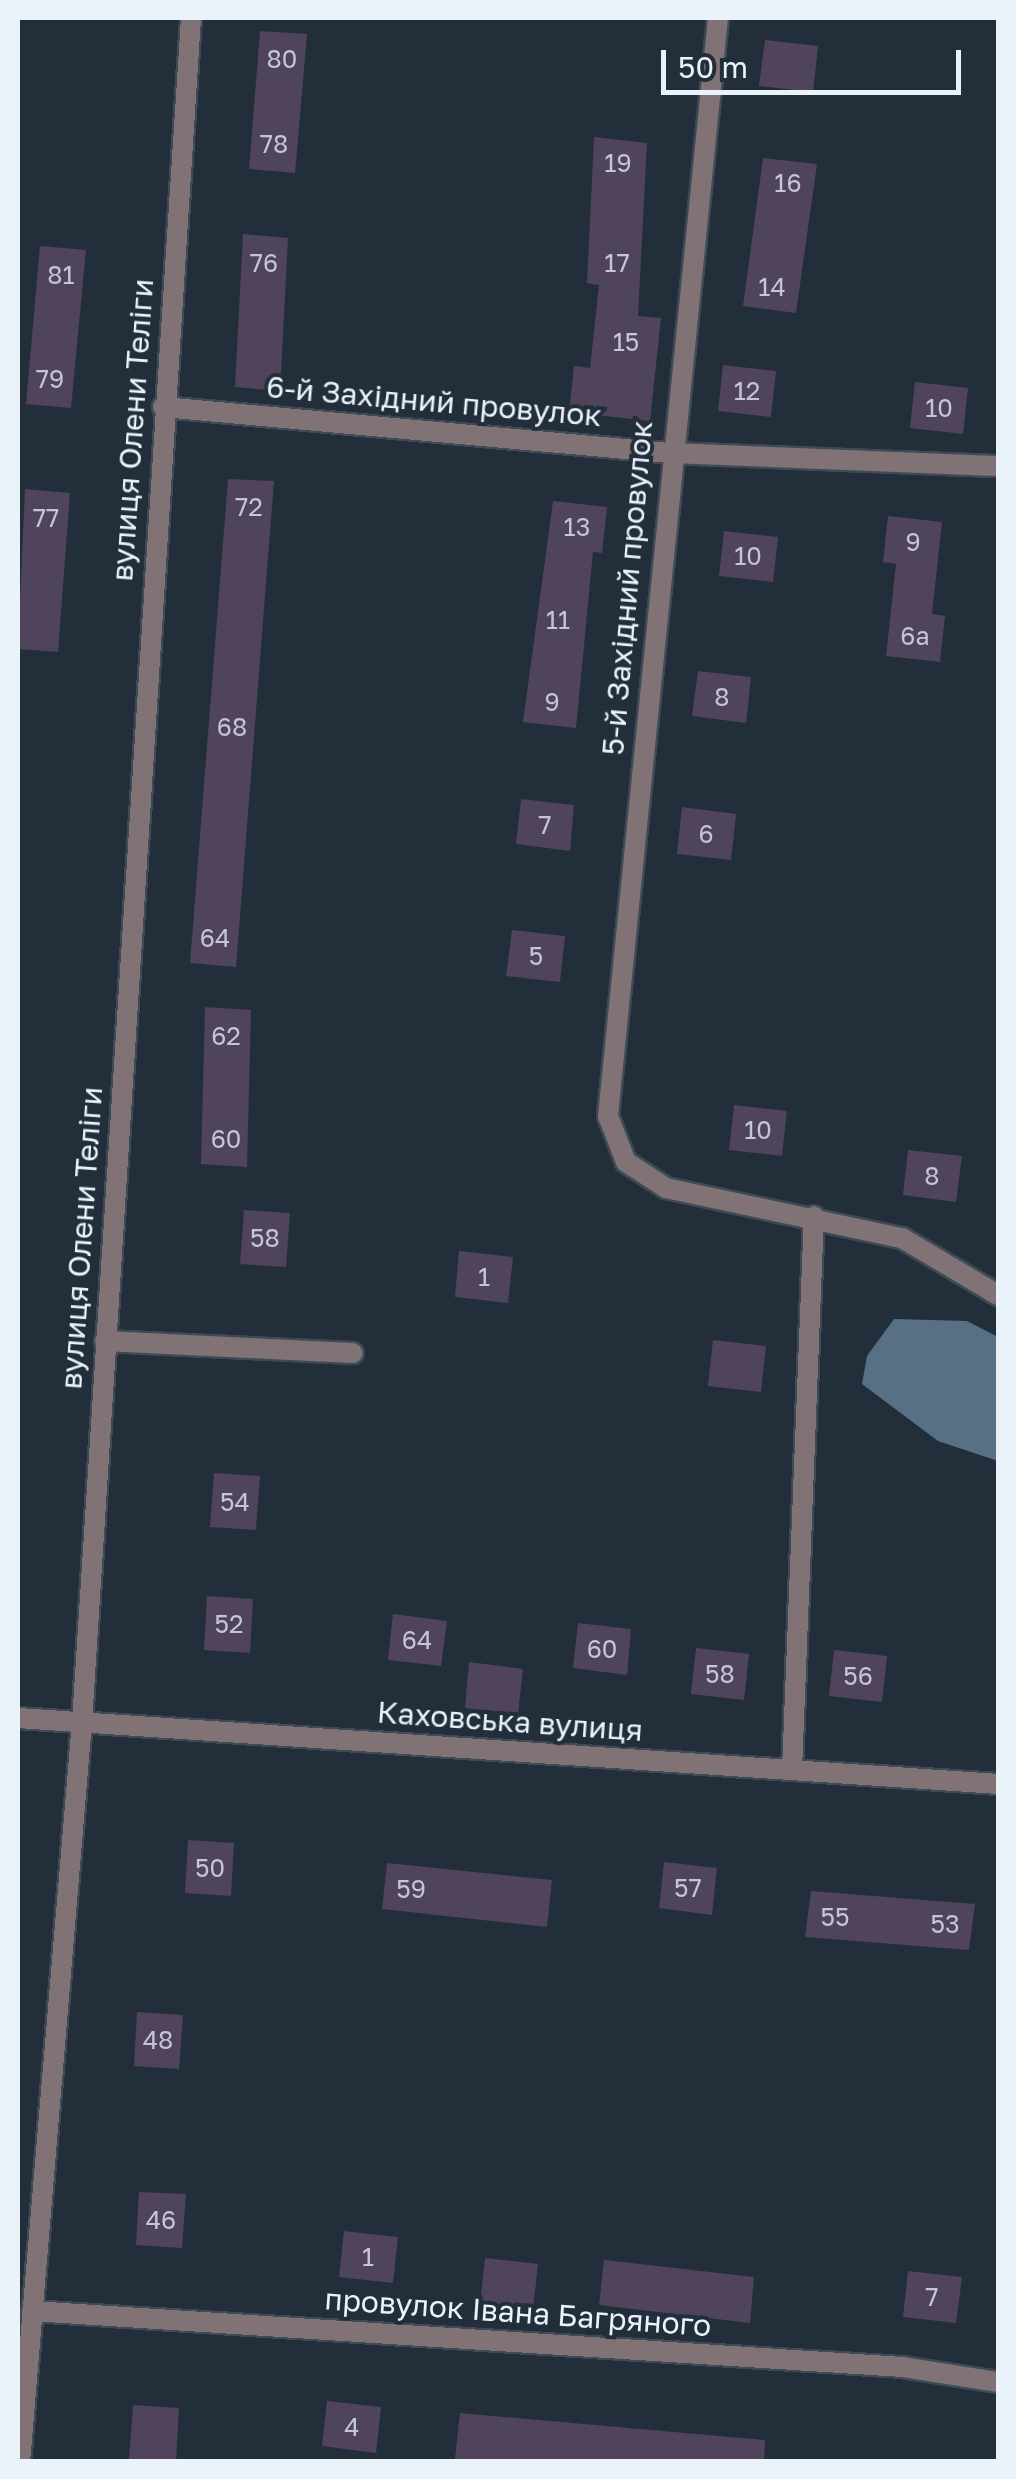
<!DOCTYPE html>
<meta charset="utf-8">
<style>
body{margin:0}
#map{position:relative;width:1016px;height:2479px;overflow:hidden;background:#222f3b;font-family:"Golos Text",sans-serif}
div>[style]{position:absolute}
.water>*{inset:0;background:#587085}
.building>*{inset:0;background:#50435c}
.roads{filter:drop-shadow(2px 0 #3e4a56) drop-shadow(-2px 0 #3e4a56) drop-shadow(0 2px #3e4a56) drop-shadow(0 -2px #3e4a56)}
.service>*{height:20px;margin:-10px;padding:0 10px;transform-origin:10px;border-radius:10px;background:#817276}
.minor>*{height:20px;margin:-10px;padding:0 10px;transform-origin:10px;border-radius:10px;background:#817276}
span{translate:-50% -50%;white-space:nowrap;text-align:center;line-height:1.15;-webkit-text-stroke:8px #222f3b;paint-order:stroke}
.number-label{font-size:25px;color:#c4c6d2}
.number-label span{-webkit-text-stroke-width:0}
.street-label{font-size:30px;color:#eaf2fa}
.frame{position:absolute;inset:0;border:20px solid #eaf2fa;pointer-events:none}
.scale{position:absolute;left:661px;top:50px;width:300px;height:45px;box-sizing:border-box;border:5px solid #eaf2fa;border-top:0;padding-left:12px;font-size:30px;line-height:35px;white-space:nowrap;color:#eaf2fa;-webkit-text-stroke:8px #222f3b;paint-order:stroke}
</style>
<div id="map">
<div class="water">
<div style="clip-path:polygon(894px 1319px,967px 1321px,998px 1337px,998px 1461px,938px 1441px,862px 1384px,867px 1356px)"></div>
</div>
<div class="building">
<div style="clip-path:polygon(260px 31px,307px 34px,295px 173px,249px 169px)"></div>
<div style="clip-path:polygon(765px 40px,818px 46px,813px 92px,759px 86px)"></div>
<div style="clip-path:polygon(594px 137px,647px 143px,638px 316px,661px 318px,650px 421px,569px 412px,574px 366px,590px 368px,599px 285px,587px 283px)"></div>
<div style="clip-path:polygon(763px 158px,817px 164px,796px 313px,743px 306px)"></div>
<div style="clip-path:polygon(243px 234px,288px 238px,280px 391px,235px 387px)"></div>
<div style="clip-path:polygon(40px 246px,86px 250px,71px 408px,26px 404px)"></div>
<div style="clip-path:polygon(723px 365px,776px 371px,771px 417px,718px 411px)"></div>
<div style="clip-path:polygon(915px 382px,968px 388px,963px 434px,910px 428px)"></div>
<div style="clip-path:polygon(228px 479px,274px 481px,236px 967px,190px 963px)"></div>
<div style="clip-path:polygon(25px 489px,70px 493px,58px 652px,18px 649px)"></div>
<div style="clip-path:polygon(553px 501px,607px 507px,602px 553px,593px 552px,576px 728px,523px 722px)"></div>
<div style="clip-path:polygon(888px 516px,942px 522px,932px 614px,945px 616px,940px 662px,886px 656px,896px 564px,883px 562px)"></div>
<div style="clip-path:polygon(724px 531px,778px 537px,773px 582px,719px 576px)"></div>
<div style="clip-path:polygon(698px 671px,751px 677px,746px 723px,692px 716px)"></div>
<div style="clip-path:polygon(521px 799px,574px 805px,570px 851px,516px 844px)"></div>
<div style="clip-path:polygon(682px 807px,736px 814px,731px 860px,677px 854px)"></div>
<div style="clip-path:polygon(512px 930px,565px 936px,560px 982px,506px 976px)"></div>
<div style="clip-path:polygon(205px 1007px,251px 1010px,247px 1167px,201px 1164px)"></div>
<div style="clip-path:polygon(734px 1105px,787px 1111px,782px 1156px,729px 1150px)"></div>
<div style="clip-path:polygon(908px 1150px,962px 1156px,956px 1202px,903px 1195px)"></div>
<div style="clip-path:polygon(244px 1210px,290px 1213px,286px 1267px,240px 1264px)"></div>
<div style="clip-path:polygon(459px 1251px,513px 1257px,508px 1303px,455px 1297px)"></div>
<div style="clip-path:polygon(713px 1340px,766px 1346px,761px 1392px,708px 1386px)"></div>
<div style="clip-path:polygon(214px 1473px,260px 1476px,256px 1530px,210px 1527px)"></div>
<div style="clip-path:polygon(207px 1596px,253px 1599px,250px 1653px,204px 1650px)"></div>
<div style="clip-path:polygon(393px 1614px,447px 1621px,441px 1666px,388px 1660px)"></div>
<div style="clip-path:polygon(578px 1623px,631px 1629px,627px 1675px,573px 1668px)"></div>
<div style="clip-path:polygon(696px 1648px,749px 1654px,744px 1700px,691px 1694px)"></div>
<div style="clip-path:polygon(834px 1650px,887px 1656px,882px 1702px,829px 1696px)"></div>
<div style="clip-path:polygon(469px 1662px,523px 1669px,518px 1714px,465px 1708px)"></div>
<div style="clip-path:polygon(188px 1840px,234px 1843px,231px 1896px,185px 1893px)"></div>
<div style="clip-path:polygon(664px 1862px,717px 1868px,712px 1915px,659px 1908px)"></div>
<div style="clip-path:polygon(387px 1863px,552px 1880px,547px 1927px,382px 1909px)"></div>
<div style="clip-path:polygon(811px 1891px,975px 1904px,969px 1950px,805px 1937px)"></div>
<div style="clip-path:polygon(137px 2012px,183px 2015px,179px 2069px,134px 2066px)"></div>
<div style="clip-path:polygon(139px 2192px,186px 2194px,182px 2248px,136px 2245px)"></div>
<div style="clip-path:polygon(344px 2231px,398px 2237px,393px 2283px,339px 2277px)"></div>
<div style="clip-path:polygon(485px 2258px,538px 2264px,533px 2310px,480px 2304px)"></div>
<div style="clip-path:polygon(604px 2260px,754px 2277px,750px 2323px,599px 2305px)"></div>
<div style="clip-path:polygon(908px 2271px,962px 2277px,956px 2323px,903px 2317px)"></div>
<div style="clip-path:polygon(327px 2401px,381px 2407px,376px 2453px,322px 2446px)"></div>
<div style="clip-path:polygon(133px 2405px,179px 2408px,176px 2462px,129px 2459px)"></div>
<div style="clip-path:polygon(460px 2413px,765px 2440px,764px 2462px,455px 2459px)"></div>
</div>
<div class="roads">
<div class="service">
<div style="left:105px;top:1341px;width:248px;rotate:2.8deg"></div>
</div>
<div class="minor">
<div style="left:718px;top:18px;width:1103px;rotate:95.72deg"></div>
<div style="left:608px;top:1116px;width:49px;rotate:68.6deg"></div>
<div style="left:626px;top:1162px;width:48px;rotate:33deg"></div>
<div style="left:666px;top:1188px;width:241px;rotate:12deg"></div>
<div style="left:902px;top:1238px;width:112px;rotate:30.7deg"></div>
<div style="left:163px;top:407px;width:508px;rotate:5.19deg"></div>
<div style="left:669px;top:453px;width:329px;rotate:2.3deg"></div>
<div style="left:18px;top:1718px;width:982px;rotate:3.85deg"></div>
<div style="left:792px;top:1770px;width:554px;rotate:-87.73deg"></div>
<div style="left:32px;top:2311px;width:872px;rotate:3.68deg"></div>
<div style="left:902px;top:2367px;width:97px;rotate:8.9deg"></div>
<div style="left:20px;top:2462px;width:743px;rotate:-85.21deg"></div>
<div style="left:82px;top:1722px;width:1707px;rotate:-86.34deg"></div>
</div>
</div>
<div class="number-label">
<span style="left:282px;top:59px">80</span>
<span style="left:274px;top:144px">78</span>
<span style="left:618px;top:163px">19</span>
<span style="left:788px;top:183px">16</span>
<span style="left:264px;top:263px">76</span>
<span style="left:617px;top:263px">17</span>
<span style="left:61px;top:275px">81</span>
<span style="left:772px;top:287px">14</span>
<span style="left:626px;top:342px">15</span>
<span style="left:50px;top:379px">79</span>
<span style="left:747px;top:391px">12</span>
<span style="left:939px;top:408px">10</span>
<span style="left:249px;top:507px">72</span>
<span style="left:46px;top:518px">77</span>
<span style="left:577px;top:527px">13</span>
<span style="left:913px;top:542px">9</span>
<span style="left:748px;top:556px">10</span>
<span style="left:558px;top:620px">11</span>
<span style="left:915px;top:636px">6а</span>
<span style="left:722px;top:697px">8</span>
<span style="left:552px;top:702px">9</span>
<span style="left:232px;top:727px">68</span>
<span style="left:545px;top:825px">7</span>
<span style="left:706px;top:834px">6</span>
<span style="left:215px;top:938px">64</span>
<span style="left:536px;top:956px">5</span>
<span style="left:226px;top:1036px">62</span>
<span style="left:758px;top:1130px">10</span>
<span style="left:226px;top:1139px">60</span>
<span style="left:932px;top:1176px">8</span>
<span style="left:265px;top:1238px">58</span>
<span style="left:484px;top:1277px">1</span>
<span style="left:235px;top:1502px">54</span>
<span style="left:229px;top:1624px">52</span>
<span style="left:417px;top:1640px">64</span>
<span style="left:602px;top:1649px">60</span>
<span style="left:720px;top:1674px">58</span>
<span style="left:858px;top:1676px">56</span>
<span style="left:210px;top:1868px">50</span>
<span style="left:688px;top:1888px">57</span>
<span style="left:411px;top:1889px">59</span>
<span style="left:835px;top:1917px">55</span>
<span style="left:945px;top:1924px">53</span>
<span style="left:158px;top:2040px">48</span>
<span style="left:161px;top:2220px">46</span>
<span style="left:368px;top:2257px">1</span>
<span style="left:932px;top:2297px">7</span>
<span style="left:352px;top:2427px">4</span>
</div>
<div class="street-label">
<span style="left:434px;top:401px;rotate:5deg">6-й Західний провулок</span>
<span style="left:132px;top:430px;rotate:-86deg">вулиця Олени Теліги</span>
<span style="left:627px;top:588px;rotate:-85deg">5-й Західний провулок</span>
<span style="left:81px;top:1238px;rotate:-86deg">вулиця Олени Теліги</span>
<span style="left:510px;top:1721px;rotate:4deg">Каховська вулиця</span>
<span style="left:518px;top:2312px;rotate:4deg">провулок Івана Багряного</span>
</div>
<div class="frame"></div>
<div class="scale">50 m</div>
</div>
